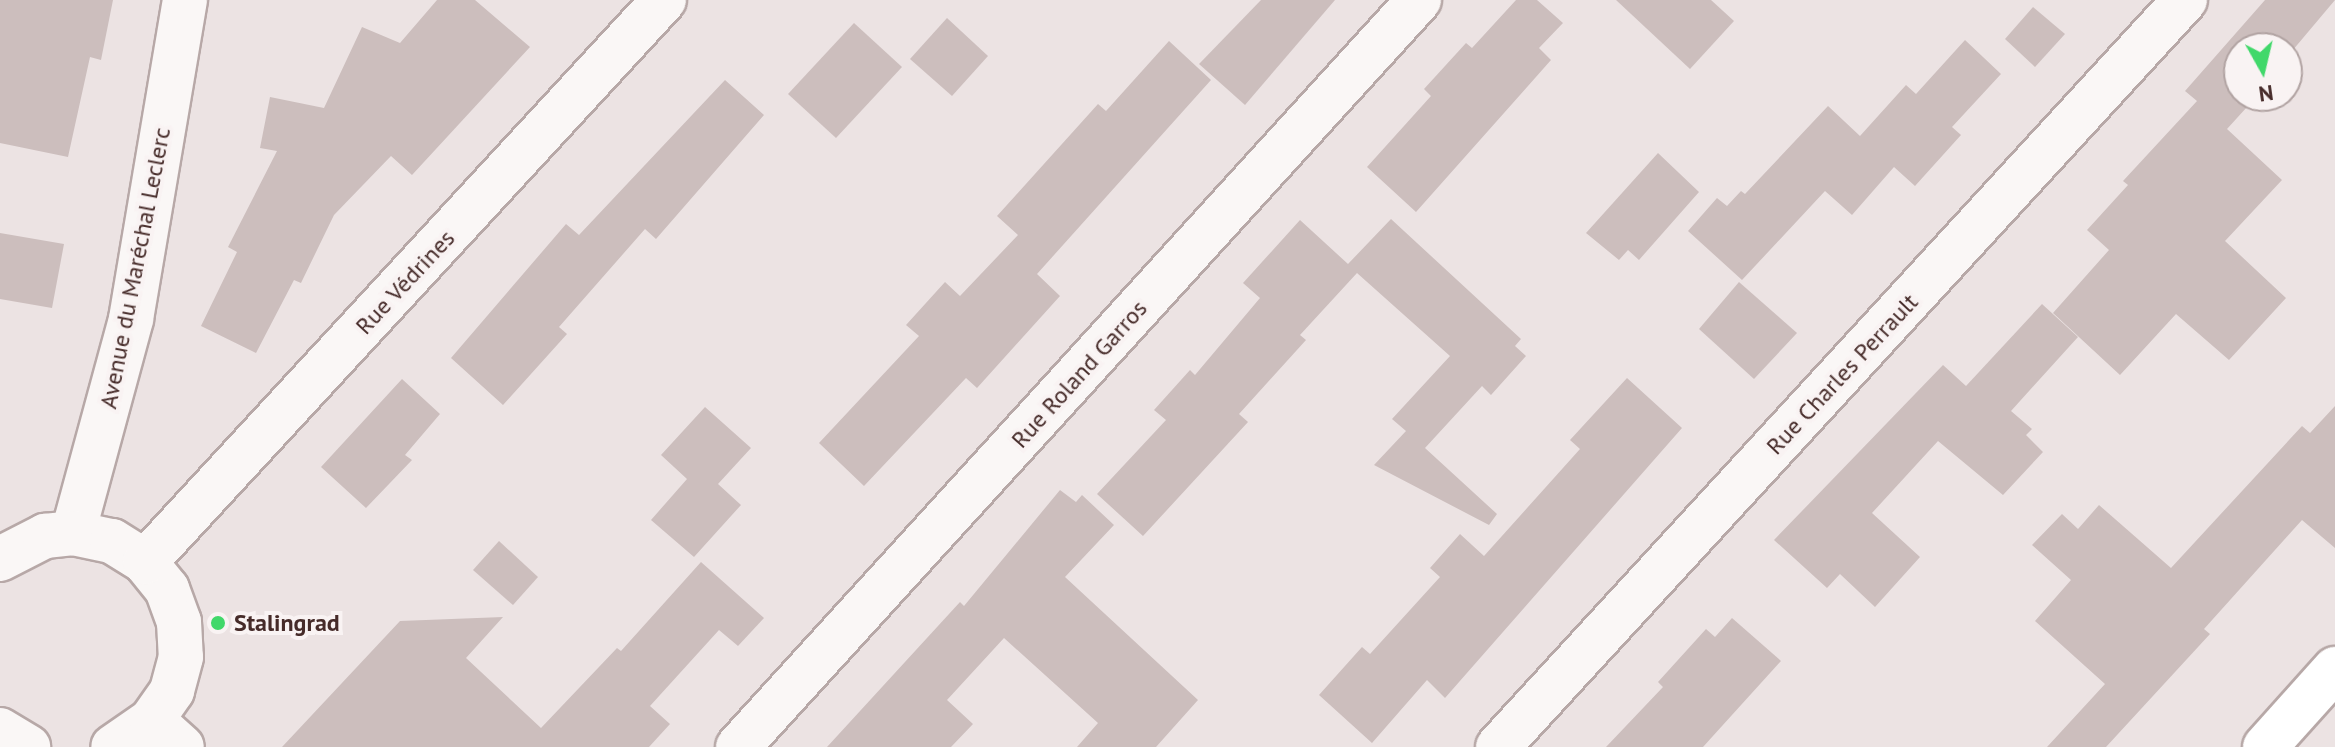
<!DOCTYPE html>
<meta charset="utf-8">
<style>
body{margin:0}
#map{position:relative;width:2335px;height:747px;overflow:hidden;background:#ece3e3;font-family:"PT Sans",sans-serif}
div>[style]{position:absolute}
.building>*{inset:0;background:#ccbebd}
.roads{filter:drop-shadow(2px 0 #b7a8a7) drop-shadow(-2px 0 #b7a8a7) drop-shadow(0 2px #b7a8a7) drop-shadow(0 -2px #b7a8a7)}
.minor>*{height:44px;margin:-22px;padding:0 22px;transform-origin:22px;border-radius:22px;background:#faf7f6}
.major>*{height:44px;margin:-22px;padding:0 22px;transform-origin:22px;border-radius:22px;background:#fff}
.dots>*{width:22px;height:22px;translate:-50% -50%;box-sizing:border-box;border:4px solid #f9f3f3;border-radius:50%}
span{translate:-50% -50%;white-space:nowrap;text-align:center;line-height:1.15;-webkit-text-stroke:8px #f9f3f3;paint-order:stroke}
.street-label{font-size:24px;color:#462b29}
.poi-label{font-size:24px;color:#462b29;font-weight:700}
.left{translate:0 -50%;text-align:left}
.north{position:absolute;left:2223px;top:32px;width:80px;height:80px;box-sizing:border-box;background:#f9f3f3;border:2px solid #b1a3a2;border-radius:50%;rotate:172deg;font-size:22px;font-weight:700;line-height:32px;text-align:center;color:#462b29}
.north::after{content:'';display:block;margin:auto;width:28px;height:36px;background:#41d86a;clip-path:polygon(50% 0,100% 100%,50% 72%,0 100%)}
</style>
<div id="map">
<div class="building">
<div style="clip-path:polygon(0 0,113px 0,101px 60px,90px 57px,68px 157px,0 143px)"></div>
<div style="clip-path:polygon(437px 0,475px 0,530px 47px,412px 175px,391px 156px,334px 215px,301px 283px,294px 280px,256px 353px,201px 326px,237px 252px,228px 247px,277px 151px,260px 148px,270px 97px,324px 108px,362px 27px,400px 43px)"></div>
<div style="clip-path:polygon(1261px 0,1335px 0,1245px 105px,1199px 64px)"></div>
<div style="clip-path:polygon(1516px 0,1537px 0,1563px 23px,1539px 48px,1551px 60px,1416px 212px,1367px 167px,1431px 96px,1424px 89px,1466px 43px,1472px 48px)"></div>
<div style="clip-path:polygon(1616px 0,1711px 0,1734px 21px,1690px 69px)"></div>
<div style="clip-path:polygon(2265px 0,2335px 0,2287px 57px,2287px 48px,2239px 48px,2239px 96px,2257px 96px,2227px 129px,2282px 180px,2225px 241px,2286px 298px,2229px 360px,2176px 314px,2120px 375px,2053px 313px,2109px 250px,2087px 230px,2128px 185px,2123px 181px,2197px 101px,2185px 91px)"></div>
<div style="clip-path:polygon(2033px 7px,2065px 34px,2035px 67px,2005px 39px)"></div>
<div style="clip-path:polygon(947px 18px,988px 56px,952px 96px,910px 59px)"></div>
<div style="clip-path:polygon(854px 23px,902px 67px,836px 138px,788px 94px)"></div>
<div style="clip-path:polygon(1965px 40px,2001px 74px,1952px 127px,1961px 135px,1915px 186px,1894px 167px,1852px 215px,1825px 191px,1742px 280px,1688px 231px,1717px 198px,1727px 206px,1741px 191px,1745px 194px,1828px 106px,1860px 136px,1906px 85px,1916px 94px)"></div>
<div style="clip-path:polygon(1169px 41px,1211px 80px,1037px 274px,1060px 296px,977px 388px,966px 378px,864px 486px,819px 443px,919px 336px,906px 325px,945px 282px,960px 296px,1018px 235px,997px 216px,1098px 104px,1106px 111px)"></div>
<div style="clip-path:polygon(725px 80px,764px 115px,656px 239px,645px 229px,559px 327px,567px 334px,503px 405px,451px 358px,566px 224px,579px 235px)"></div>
<div style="clip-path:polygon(1658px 153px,1699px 192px,1639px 260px,1628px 250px,1619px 260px,1586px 233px)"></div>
<div style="clip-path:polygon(1391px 219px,1521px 339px,1515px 346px,1526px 356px,1491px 395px,1482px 386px,1425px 448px,1497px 514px,1489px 525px,1374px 465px,1406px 431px,1392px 419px,1450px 356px,1357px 273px,1300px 335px,1306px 340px,1239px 414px,1248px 422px,1143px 536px,1097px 494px,1166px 420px,1154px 410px,1190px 370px,1195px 375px,1260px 298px,1243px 283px,1300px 220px,1348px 264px)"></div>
<div style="clip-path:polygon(0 233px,64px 244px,52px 308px,0 299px)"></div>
<div style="clip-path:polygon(1739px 282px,1797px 333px,1754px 379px,1699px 329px)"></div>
<div style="clip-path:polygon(2042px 304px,2078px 337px,2011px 411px,2032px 429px,2026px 435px,2043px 452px,2003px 495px,1938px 441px,1872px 513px,1920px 557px,1875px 607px,1840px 574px,1827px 588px,1774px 540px,1943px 365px,1966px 386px)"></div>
<div style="clip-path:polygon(1627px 378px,1682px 428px,1445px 698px,1427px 680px,1372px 743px,1319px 695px,1362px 647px,1370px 654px,1440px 577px,1430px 568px,1460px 534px,1484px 556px,1580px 449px,1570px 440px)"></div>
<div style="clip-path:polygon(402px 379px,440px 414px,405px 455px,412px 460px,366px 508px,321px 467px)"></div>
<div style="clip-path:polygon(2335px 406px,2335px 548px,2302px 520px,2204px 629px,2210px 634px,2106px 747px,2047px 747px,2105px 684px,2035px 621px,2071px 580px,2032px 545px,2062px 514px,2078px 529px,2099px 505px,2171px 568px,2302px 426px,2310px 433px)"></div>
<div style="clip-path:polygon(705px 407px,751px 448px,718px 484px,741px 505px,694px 557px,651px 520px,687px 479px,661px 455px)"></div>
<div style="clip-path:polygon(1060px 490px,1076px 502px,1082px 495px,1114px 525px,1065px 577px,1198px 700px,1156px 747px,1077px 747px,1098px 723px,1004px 638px,947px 700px,973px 724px,951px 747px,827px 747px,960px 602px,964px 606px)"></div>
<div style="clip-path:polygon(499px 541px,538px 577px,513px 605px,473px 570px)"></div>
<div style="clip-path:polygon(701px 562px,764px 618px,738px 646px,719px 630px,650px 706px,670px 724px,649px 747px,282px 747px,400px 621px,503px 617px,466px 658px,541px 728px,617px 648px,621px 651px)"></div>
<div style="clip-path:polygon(1732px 618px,1781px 661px,1703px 747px,1606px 747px,1663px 687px,1658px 682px,1706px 629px,1715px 637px)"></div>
</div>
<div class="roads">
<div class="minor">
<div style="left:73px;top:533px;width:222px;rotate:-74.8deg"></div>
<div style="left:131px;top:319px;width:324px;rotate:-80.4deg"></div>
<div style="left:0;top:559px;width:51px;rotate:-27.1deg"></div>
<div style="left:45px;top:536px;width:28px;rotate:-6deg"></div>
<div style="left:73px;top:533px;width:40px;rotate:12deg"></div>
<div style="left:112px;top:541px;width:39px;rotate:32deg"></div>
<div style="left:145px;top:562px;width:35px;rotate:51deg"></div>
<div style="left:167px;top:589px;width:35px;rotate:70deg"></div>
<div style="left:179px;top:622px;width:35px;rotate:87deg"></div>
<div style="left:181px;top:657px;width:35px;rotate:105deg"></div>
<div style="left:172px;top:691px;width:35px;rotate:125deg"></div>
<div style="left:152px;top:720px;width:47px;rotate:145.3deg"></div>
<div style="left:145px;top:562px;width:765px;rotate:-47.28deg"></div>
<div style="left:152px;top:720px;width:40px;rotate:42deg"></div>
<div style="left:0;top:730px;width:33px;rotate:31deg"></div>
<div style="left:738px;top:747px;width:1011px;rotate:-47.65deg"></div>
<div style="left:1498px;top:747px;width:1015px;rotate:-47.4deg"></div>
</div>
<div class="major">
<div style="left:2265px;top:747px;width:105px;rotate:-48.1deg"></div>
</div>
</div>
<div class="dots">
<div style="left:218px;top:623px;background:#41d86a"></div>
</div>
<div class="street-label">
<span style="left:135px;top:268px;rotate:-79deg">Avenue du Maréchal Leclerc</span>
<span style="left:405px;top:282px;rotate:-47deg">Rue Védrines</span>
<span style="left:1079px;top:374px;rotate:-48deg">Rue Roland Garros</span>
<span style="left:1842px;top:374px;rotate:-47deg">Rue Charles Perrault</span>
</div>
<div class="poi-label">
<span class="left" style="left:234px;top:623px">Stalingrad</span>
</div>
<div class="north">N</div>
</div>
